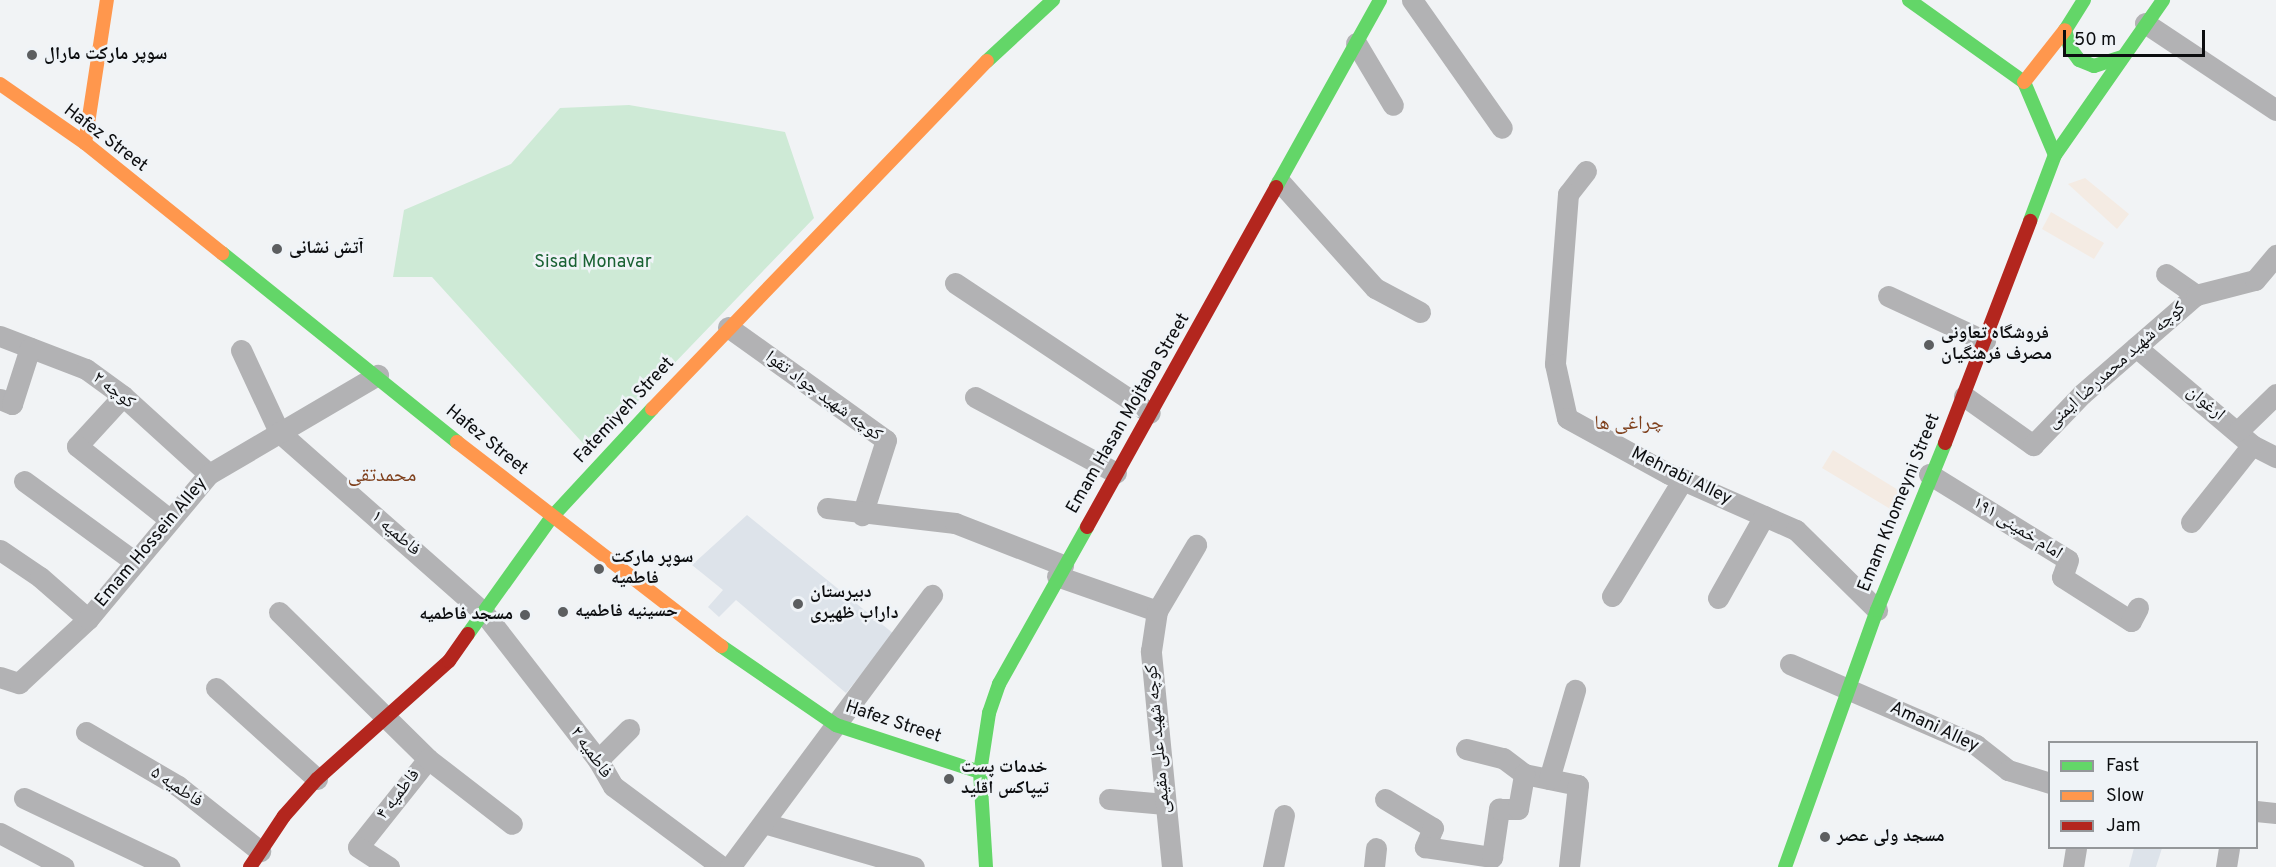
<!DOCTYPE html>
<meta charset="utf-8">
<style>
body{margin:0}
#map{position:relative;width:2276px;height:867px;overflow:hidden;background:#f1f3f5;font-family:Overpass,"Noto Naskh Arabic",sans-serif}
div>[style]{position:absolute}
.commercial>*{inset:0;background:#f4ebe3}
.built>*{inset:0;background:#dde3ea}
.green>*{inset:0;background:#ceead6}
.street>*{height:21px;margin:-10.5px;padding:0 10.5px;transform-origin:10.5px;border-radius:10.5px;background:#b2b2b4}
.fast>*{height:14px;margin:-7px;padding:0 7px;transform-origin:7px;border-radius:7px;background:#63d668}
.slow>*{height:14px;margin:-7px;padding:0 7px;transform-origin:7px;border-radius:7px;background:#ff974d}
.jam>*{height:14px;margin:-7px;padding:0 7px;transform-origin:7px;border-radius:7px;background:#b3261e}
.dots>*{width:16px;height:16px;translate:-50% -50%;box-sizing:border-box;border:3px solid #eff3f7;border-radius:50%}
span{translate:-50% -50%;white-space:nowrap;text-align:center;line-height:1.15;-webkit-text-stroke:5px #eff3f7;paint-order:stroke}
.poi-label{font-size:18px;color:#0c0d0f;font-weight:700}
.left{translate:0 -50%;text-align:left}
.right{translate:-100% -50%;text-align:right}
.street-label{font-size:18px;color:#0c0d0f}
.park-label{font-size:18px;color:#196133}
.neighbourhood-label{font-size:20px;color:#7e3f1b}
.legend{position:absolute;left:2048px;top:741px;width:210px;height:108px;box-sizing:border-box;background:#eff3f7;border:2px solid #94979a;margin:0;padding:8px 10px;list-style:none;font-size:18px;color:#0c0d0f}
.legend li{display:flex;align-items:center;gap:12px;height:30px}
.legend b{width:30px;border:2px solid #94979a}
.scale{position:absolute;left:2063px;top:30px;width:142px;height:27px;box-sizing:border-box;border:3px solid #0c0d0f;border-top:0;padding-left:8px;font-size:18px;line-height:21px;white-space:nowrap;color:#0c0d0f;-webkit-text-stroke:4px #eff3f7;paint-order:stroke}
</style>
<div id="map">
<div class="commercial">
<div style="clip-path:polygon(2085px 178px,2129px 214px,2117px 229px,2068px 184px)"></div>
<div style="clip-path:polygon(2051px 212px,2104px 243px,2094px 259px,2042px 229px)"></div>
<div style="clip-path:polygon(1833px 450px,1908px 496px,1902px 516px,1822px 468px)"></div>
</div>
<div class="built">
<div style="clip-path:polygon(747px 515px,894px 634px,846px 693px,736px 600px,719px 617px,708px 607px,723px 590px,692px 565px)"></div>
<div style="clip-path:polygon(2134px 848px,2162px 848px,2156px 867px,2129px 867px)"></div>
</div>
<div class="green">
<div style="clip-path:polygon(629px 105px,785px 132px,814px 218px,590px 451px,432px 277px,393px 277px,404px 210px,511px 164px,560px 108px)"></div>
</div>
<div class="street">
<div style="left:1412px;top:0;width:156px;rotate:54.9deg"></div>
<div style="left:2145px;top:23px;width:157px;rotate:33.6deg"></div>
<div style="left:1356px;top:43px;width:72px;rotate:59.2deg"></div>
<div style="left:1586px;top:171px;width:29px;rotate:128deg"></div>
<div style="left:1568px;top:194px;width:170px;rotate:94.4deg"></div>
<div style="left:1555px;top:364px;width:55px;rotate:77.5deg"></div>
<div style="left:1567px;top:418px;width:116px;rotate:28.8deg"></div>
<div style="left:1669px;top:474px;width:139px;rotate:23.8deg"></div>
<div style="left:1796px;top:530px;width:114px;rotate:44.6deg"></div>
<div style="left:1281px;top:183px;width:141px;rotate:48.2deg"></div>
<div style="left:1375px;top:288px;width:51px;rotate:28.1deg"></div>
<div style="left:2166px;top:274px;width:37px;rotate:35deg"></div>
<div style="left:955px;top:283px;width:234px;rotate:33.7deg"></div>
<div style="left:1888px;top:296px;width:107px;rotate:24.9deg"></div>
<div style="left:728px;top:327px;width:194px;rotate:35.6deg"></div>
<div style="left:886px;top:440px;width:79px;rotate:107.7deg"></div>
<div style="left:0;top:336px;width:92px;rotate:21deg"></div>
<div style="left:86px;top:369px;width:46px;rotate:36.1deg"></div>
<div style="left:123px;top:396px;width:116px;rotate:42.2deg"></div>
<div style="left:2136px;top:347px;width:152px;rotate:40.2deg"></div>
<div style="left:2252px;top:445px;width:27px;rotate:27deg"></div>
<div style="left:241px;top:350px;width:90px;rotate:65.1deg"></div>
<div style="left:279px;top:432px;width:273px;rotate:41.4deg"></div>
<div style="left:484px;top:613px;width:186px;rotate:52.2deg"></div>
<div style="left:598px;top:760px;width:30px;rotate:60deg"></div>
<div style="left:613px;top:786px;width:136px;rotate:36.6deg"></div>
<div style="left:123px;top:396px;width:68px;rotate:132.6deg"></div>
<div style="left:77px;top:446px;width:117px;rotate:38.4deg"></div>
<div style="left:1964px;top:396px;width:85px;rotate:35.4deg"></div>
<div style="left:2033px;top:445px;width:71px;rotate:-46.1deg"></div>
<div style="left:2082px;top:394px;width:151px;rotate:-41deg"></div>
<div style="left:2196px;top:295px;width:61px;rotate:-14.3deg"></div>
<div style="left:2255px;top:280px;width:33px;rotate:-50deg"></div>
<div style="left:975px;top:397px;width:160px;rotate:28.3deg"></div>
<div style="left:0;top:399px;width:13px;rotate:23deg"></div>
<div style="left:12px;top:404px;width:59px;rotate:-72.2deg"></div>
<div style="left:2238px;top:431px;width:53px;rotate:-44.2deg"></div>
<div style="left:1929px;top:474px;width:163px;rotate:31.7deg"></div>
<div style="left:2068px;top:560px;width:18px;rotate:109deg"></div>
<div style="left:2062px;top:577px;width:82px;rotate:32.5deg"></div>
<div style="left:2131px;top:621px;width:15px;rotate:-62deg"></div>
<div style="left:24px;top:481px;width:137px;rotate:36.1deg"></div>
<div style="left:827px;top:508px;width:129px;rotate:6.7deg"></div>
<div style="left:955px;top:523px;width:116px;rotate:21.3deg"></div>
<div style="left:2191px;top:522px;width:98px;rotate:-51.6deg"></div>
<div style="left:0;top:550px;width:48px;rotate:34deg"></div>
<div style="left:40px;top:577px;width:64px;rotate:41.2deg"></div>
<div style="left:1057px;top:576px;width:106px;rotate:19.3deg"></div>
<div style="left:1612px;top:596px;width:137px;rotate:-58.7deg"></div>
<div style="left:1718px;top:598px;width:94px;rotate:-60.7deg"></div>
<div style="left:279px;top:612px;width:209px;rotate:44.6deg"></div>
<div style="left:428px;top:759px;width:112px;rotate:128.5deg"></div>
<div style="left:358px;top:847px;width:37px;rotate:33deg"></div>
<div style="left:1790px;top:664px;width:203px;rotate:23.5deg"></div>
<div style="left:1976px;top:745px;width:41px;rotate:38deg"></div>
<div style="left:2008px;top:770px;width:44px;rotate:17.2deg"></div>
<div style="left:0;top:677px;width:20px;rotate:18deg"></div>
<div style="left:19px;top:683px;width:94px;rotate:-42.8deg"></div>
<div style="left:88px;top:619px;width:189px;rotate:-50.2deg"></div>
<div style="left:209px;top:474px;width:196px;rotate:-30.4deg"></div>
<div style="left:216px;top:688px;width:136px;rotate:42deg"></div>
<div style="left:86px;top:732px;width:107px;rotate:30.4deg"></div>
<div style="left:178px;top:786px;width:105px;rotate:38.4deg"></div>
<div style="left:1466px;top:749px;width:38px;rotate:14deg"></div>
<div style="left:1503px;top:758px;width:26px;rotate:37deg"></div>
<div style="left:1524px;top:774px;width:55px;rotate:11.5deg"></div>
<div style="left:1578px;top:785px;width:82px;rotate:96.3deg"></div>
<div style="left:428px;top:759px;width:106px;rotate:37.7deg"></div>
<div style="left:598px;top:760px;width:44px;rotate:-45deg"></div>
<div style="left:1549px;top:779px;width:93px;rotate:-73.7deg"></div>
<div style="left:24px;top:798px;width:161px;rotate:25.4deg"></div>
<div style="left:1109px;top:799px;width:56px;rotate:5.1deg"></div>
<div style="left:1385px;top:799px;width:56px;rotate:31.1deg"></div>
<div style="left:1433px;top:828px;width:21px;rotate:113deg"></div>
<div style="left:1425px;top:847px;width:68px;rotate:8.5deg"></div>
<div style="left:1492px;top:857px;width:49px;rotate:-81.7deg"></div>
<div style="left:1499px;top:809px;width:19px"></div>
<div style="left:1518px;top:809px;width:36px;rotate:-80deg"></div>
<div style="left:2256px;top:811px;width:20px;rotate:6deg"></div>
<div style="left:764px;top:823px;width:156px;rotate:16.3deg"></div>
<div style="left:0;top:833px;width:72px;rotate:28deg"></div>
<div style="left:730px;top:867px;width:339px;rotate:-53.4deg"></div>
<div style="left:1172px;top:867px;width:217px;rotate:-95.6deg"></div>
<div style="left:1151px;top:651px;width:40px;rotate:-81.5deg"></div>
<div style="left:1157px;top:611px;width:77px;rotate:-59.4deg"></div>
<div style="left:1273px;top:867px;width:53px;rotate:-78.1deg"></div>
<div style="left:1374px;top:867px;width:19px;rotate:-84deg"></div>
<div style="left:2073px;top:867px;width:19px;rotate:-81deg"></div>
<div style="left:2226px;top:867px;width:19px;rotate:-81deg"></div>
</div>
<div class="fast">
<div style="left:1909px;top:0;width:141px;rotate:35.5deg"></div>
<div style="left:2084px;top:0;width:36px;rotate:122deg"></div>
<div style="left:2065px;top:30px;width:19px;rotate:74deg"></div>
<div style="left:2070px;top:48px;width:15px;rotate:53deg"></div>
<div style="left:2079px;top:60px;width:16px;rotate:22deg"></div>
<div style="left:2094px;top:66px;width:28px;rotate:-18deg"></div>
<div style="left:987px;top:61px;width:90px;rotate:-42.7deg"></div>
<div style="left:2024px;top:82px;width:79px;rotate:67deg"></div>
<div style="left:1276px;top:187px;width:214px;rotate:-60.9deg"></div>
<div style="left:2030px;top:221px;width:71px;rotate:-69.3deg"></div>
<div style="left:2055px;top:155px;width:189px;rotate:-55.1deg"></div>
<div style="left:222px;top:253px;width:302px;rotate:38.8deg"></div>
<div style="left:468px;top:634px;width:143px;rotate:-54.4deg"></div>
<div style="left:551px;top:518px;width:149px;rotate:-47.2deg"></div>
<div style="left:721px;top:646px;width:140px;rotate:34.5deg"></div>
<div style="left:836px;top:725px;width:151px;rotate:18.1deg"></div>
<div style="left:986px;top:867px;width:95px;rotate:-93.6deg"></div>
<div style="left:980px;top:772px;width:60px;rotate:-81.3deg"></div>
<div style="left:989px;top:713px;width:31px;rotate:-71deg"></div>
<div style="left:999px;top:684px;width:180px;rotate:-60.7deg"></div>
<div style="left:1785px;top:867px;width:273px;rotate:-70.3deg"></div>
<div style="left:1877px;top:610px;width:180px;rotate:-67.8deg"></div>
</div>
<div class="slow">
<div style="left:2024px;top:82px;width:66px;rotate:-51.7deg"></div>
<div style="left:0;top:84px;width:103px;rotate:34.8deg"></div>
<div style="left:85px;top:143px;width:176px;rotate:38.8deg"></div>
<div style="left:85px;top:143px;width:145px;rotate:-81.3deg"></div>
<div style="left:652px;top:409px;width:483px;rotate:-46.1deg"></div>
<div style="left:457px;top:442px;width:334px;rotate:37.7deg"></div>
</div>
<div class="jam">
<div style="left:1945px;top:443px;width:238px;rotate:-69deg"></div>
<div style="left:1087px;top:527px;width:389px;rotate:-60.9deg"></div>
<div style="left:250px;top:867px;width:61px;rotate:-56.3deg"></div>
<div style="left:284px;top:816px;width:50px;rotate:-48.3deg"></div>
<div style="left:317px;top:779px;width:177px;rotate:-41.8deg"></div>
<div style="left:449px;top:661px;width:33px;rotate:-55deg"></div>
</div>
<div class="dots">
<div style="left:32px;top:55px;background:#5c5e60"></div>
<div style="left:277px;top:249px;background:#5c5e60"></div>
<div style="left:1929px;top:345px;background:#5c5e60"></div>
<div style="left:599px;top:569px;background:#5c5e60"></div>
<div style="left:798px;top:604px;background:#5c5e60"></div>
<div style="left:563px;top:612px;background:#5c5e60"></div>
<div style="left:525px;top:615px;background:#5c5e60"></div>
<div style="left:949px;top:779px;background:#5c5e60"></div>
<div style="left:1825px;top:837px;background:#5c5e60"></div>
</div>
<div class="poi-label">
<span class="left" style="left:44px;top:55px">سوپر مارکت مارال</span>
<span class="left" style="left:289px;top:249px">آتش نشانی</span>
<span class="left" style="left:1941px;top:345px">فروشگاه تعاونی<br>مصرف فرهنگیان</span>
<span class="left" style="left:611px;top:569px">سوپر مارکت<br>فاطمیه</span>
<span class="left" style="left:810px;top:604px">دبیرستان<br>داراب ظهیری</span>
<span class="left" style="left:575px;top:612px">حسینیه فاطمیه</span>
<span class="right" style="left:513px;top:615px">مسجد فاطمیه</span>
<span class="left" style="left:961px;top:779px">خدمات پست<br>تیپاکس اقلید</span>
<span class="left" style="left:1837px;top:837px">مسجد ولی عصر</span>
</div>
<div class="street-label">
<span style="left:105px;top:139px;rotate:37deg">Hafez Street</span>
<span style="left:2117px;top:366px;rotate:-42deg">کوچه شهید محمدرضا ایمنی</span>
<span style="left:113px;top:391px;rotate:38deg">کوچه ۲</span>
<span style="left:823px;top:397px;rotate:36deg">کوچه شهید جواد تقوا</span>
<span style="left:2205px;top:404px;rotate:40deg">ارغوان</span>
<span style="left:625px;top:411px;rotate:-47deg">Fatemiyeh Street</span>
<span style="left:1129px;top:414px;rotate:-60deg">Emam Hasan Mojtaba Street</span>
<span style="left:486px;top:441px;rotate:39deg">Hafez Street</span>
<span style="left:1681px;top:477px;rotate:26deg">Mehrabi Alley</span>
<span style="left:1900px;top:503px;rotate:-68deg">Emam Khomeyni Street</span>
<span style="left:2017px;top:529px;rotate:32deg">امام خمینی ۱۹۱</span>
<span style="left:395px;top:534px;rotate:41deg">فاطمیه ۱</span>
<span style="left:152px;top:543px;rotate:-50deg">Emam Hossein Alley</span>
<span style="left:893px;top:723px;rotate:18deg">Hafez Street</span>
<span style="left:1934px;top:728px;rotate:25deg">Amani Alley</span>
<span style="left:1159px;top:739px;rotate:-95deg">کوچه شهید علی مقیمی</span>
<span style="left:590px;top:753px;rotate:55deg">فاطمیه ۲</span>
<span style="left:176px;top:788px;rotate:34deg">فاطمیه ۵</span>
<span style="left:399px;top:795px;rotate:-52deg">فاطمیه ۴</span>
</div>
<div class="park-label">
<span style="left:593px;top:263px">Sisad Monavar</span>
</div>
<div class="neighbourhood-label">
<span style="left:1629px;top:424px">چراغی ها</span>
<span style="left:382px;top:476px">محمدتقی</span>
</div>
<ul class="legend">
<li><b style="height:8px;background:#63d668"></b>Fast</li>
<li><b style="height:8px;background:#ff974d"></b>Slow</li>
<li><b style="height:8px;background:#b3261e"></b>Jam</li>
</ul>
<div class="scale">50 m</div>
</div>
